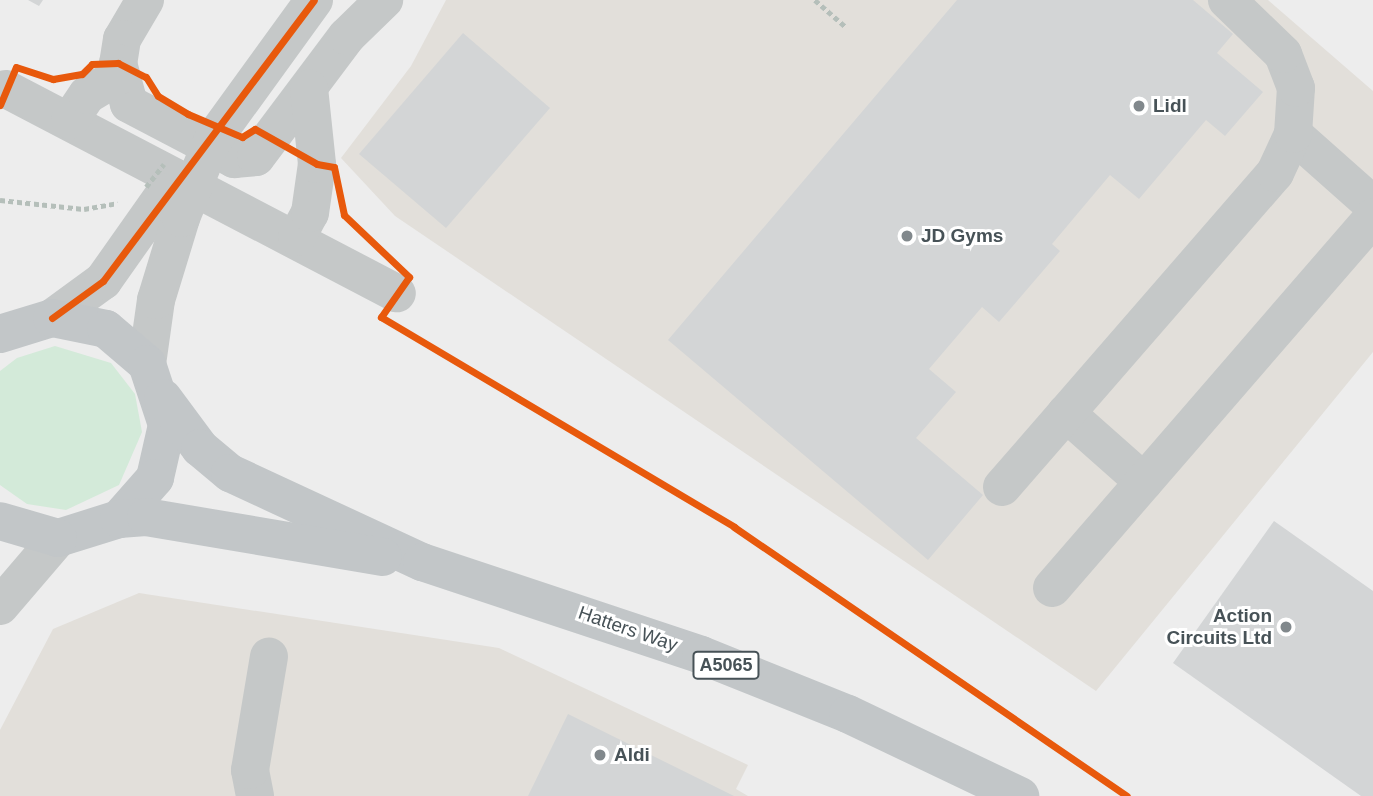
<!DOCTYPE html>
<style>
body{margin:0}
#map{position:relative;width:1373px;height:796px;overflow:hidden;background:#ededed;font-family:Helvetica,sans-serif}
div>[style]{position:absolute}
.commercial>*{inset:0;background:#e2dfda}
.green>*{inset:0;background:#d3ead9}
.building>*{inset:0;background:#d3d5d6}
.path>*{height:4.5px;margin-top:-2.25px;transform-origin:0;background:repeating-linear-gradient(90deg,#b5bfba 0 5px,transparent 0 8.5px)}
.minor>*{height:38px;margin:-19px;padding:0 19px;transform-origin:19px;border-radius:19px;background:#c5c8c8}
.major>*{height:38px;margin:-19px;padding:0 19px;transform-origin:19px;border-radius:19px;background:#c2c6c8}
.path-bridge>*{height:4.5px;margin-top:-2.25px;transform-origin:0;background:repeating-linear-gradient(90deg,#b5bfba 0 5px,transparent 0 8.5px)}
.minor-bridge>*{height:38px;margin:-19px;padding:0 19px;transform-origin:19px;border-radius:19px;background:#c5c8c8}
.cycleway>*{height:7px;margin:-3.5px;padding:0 3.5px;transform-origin:3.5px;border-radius:3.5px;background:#e8590c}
.dots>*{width:19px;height:19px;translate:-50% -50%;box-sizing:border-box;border:4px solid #fff;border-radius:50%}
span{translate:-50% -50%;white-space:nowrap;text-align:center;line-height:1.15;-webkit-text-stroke:6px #fff;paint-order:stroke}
.shield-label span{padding:2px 5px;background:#fff;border:2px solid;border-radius:5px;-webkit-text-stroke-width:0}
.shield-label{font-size:18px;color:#475257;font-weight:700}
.poi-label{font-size:19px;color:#475257;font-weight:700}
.left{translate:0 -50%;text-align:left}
.right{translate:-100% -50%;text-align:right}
.street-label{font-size:19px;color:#475257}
</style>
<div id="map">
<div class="commercial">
<div style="clip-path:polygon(446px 0,1268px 0,1373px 91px,1373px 352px,1096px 691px,395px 216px,341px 158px,411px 66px)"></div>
<div style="clip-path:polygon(139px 593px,499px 648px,748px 765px,736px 789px,748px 796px,0 796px,0 730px,53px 629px)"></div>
</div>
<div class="green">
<div style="clip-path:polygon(55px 346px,111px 363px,135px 394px,142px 432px,119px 485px,66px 510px,27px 504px,0 485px,0 371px,17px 358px)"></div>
</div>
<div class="building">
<div style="clip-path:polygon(28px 0,43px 0,39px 6px)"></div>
<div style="clip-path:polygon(957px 0,1193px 0,1233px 34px,1217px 53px,1263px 92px,1225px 136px,1206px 120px,1139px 199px,1110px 175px,1052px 244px,1060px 251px,999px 322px,982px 307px,929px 369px,956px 392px,916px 438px,983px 495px,928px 560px,668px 340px)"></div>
<div style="clip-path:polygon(463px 33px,550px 108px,446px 228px,359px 154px)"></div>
<div style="clip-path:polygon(1274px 521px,1373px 591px,1373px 796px,1361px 796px,1173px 663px)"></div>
<div style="clip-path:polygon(568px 714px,734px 796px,528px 796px)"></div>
</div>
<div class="path">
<div style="left:815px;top:0;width:41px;rotate:41.1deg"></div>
<div style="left:0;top:200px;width:84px;rotate:6.1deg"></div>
<div style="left:84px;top:209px;width:34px;rotate:-10deg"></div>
</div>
<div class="minor">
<div style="left:145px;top:0;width:45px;rotate:120.5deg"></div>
<div style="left:122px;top:39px;width:24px;rotate:99deg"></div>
<div style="left:118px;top:63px;width:42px;rotate:75deg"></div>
<div style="left:129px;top:104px;width:119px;rotate:27.6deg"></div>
<div style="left:234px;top:159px;width:22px;rotate:-5deg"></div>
<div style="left:256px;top:157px;width:151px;rotate:-53.1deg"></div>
<div style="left:347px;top:36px;width:52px;rotate:-44.2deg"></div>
<div style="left:6px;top:89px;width:441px;rotate:27.6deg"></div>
<div style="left:70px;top:120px;width:30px;rotate:-56deg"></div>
<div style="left:87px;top:95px;width:37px;rotate:-31deg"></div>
<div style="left:1293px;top:134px;width:107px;rotate:41.6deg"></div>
<div style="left:212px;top:141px;width:174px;rotate:-54.1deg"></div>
<div style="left:297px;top:237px;width:27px;rotate:-62deg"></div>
<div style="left:310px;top:213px;width:49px;rotate:-81.9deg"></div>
<div style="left:317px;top:164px;width:76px;rotate:-96deg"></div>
<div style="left:52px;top:318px;width:63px;rotate:-36deg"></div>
<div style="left:103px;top:281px;width:108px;rotate:-54.8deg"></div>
<div style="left:147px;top:364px;width:65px;rotate:-82deg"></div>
<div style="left:156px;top:300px;width:86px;rotate:-73deg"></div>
<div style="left:1066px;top:413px;width:104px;rotate:41.5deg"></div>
<div style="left:1002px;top:487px;width:416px;rotate:-49deg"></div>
<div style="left:1275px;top:173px;width:43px;rotate:-65.2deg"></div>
<div style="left:1293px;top:134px;width:46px;rotate:-86.3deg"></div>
<div style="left:1296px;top:88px;width:36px;rotate:-111deg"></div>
<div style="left:1283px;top:54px;width:78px;rotate:-136deg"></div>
<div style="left:1052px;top:588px;width:490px;rotate:-49.1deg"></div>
<div style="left:0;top:606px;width:89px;rotate:-49.5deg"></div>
<div style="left:255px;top:796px;width:26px;rotate:-101deg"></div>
<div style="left:250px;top:770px;width:115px;rotate:-80.5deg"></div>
</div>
<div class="major">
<div style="left:0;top:334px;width:54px;rotate:-17.1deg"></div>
<div style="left:52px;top:318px;width:55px;rotate:11.5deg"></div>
<div style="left:106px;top:329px;width:54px;rotate:40.5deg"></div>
<div style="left:147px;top:364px;width:64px;rotate:71.8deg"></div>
<div style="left:167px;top:425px;width:54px;rotate:102.8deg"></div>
<div style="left:155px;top:478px;width:55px;rotate:131.3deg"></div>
<div style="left:119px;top:519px;width:64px;rotate:162.7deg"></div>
<div style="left:58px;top:538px;width:60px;rotate:-163.7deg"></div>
<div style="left:163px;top:398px;width:62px;rotate:53.5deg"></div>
<div style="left:200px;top:448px;width:39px;rotate:40deg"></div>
<div style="left:230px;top:473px;width:212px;rotate:24.9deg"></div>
<div style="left:422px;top:562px;width:294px;rotate:18.4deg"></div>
<div style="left:701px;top:655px;width:158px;rotate:21.9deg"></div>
<div style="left:848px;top:714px;width:191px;rotate:25.5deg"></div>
<div style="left:119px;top:519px;width:27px;rotate:-4deg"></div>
<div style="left:146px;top:517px;width:240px;rotate:9.6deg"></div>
</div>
<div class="path-bridge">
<div style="left:146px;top:187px;width:29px;rotate:-52deg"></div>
</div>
<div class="minor-bridge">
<div style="left:181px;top:218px;width:83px;rotate:-68.1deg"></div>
</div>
<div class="cycleway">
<div style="left:0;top:105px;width:41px;rotate:-67.2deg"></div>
<div style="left:16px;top:67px;width:39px;rotate:18deg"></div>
<div style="left:53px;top:79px;width:29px;rotate:-10deg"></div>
<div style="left:82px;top:74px;width:14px;rotate:-45deg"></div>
<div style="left:92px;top:64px;width:26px;rotate:-2deg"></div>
<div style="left:118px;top:63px;width:31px;rotate:27deg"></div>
<div style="left:146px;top:77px;width:22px;rotate:58deg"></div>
<div style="left:158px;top:96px;width:35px;rotate:31deg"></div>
<div style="left:188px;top:114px;width:59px;rotate:23.1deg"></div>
<div style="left:242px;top:137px;width:15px;rotate:-32deg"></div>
<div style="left:255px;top:129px;width:71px;rotate:29.4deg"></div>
<div style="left:317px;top:164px;width:17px;rotate:10deg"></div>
<div style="left:334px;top:167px;width:49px;rotate:78.2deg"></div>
<div style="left:344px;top:215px;width:90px;rotate:43.6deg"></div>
<div style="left:409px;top:277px;width:49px;rotate:125deg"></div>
<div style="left:381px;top:317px;width:411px;rotate:30.7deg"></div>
<div style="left:734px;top:527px;width:476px;rotate:34.4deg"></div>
<div style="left:52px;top:318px;width:63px;rotate:-36deg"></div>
<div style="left:103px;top:281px;width:351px;rotate:-53.1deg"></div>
</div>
<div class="dots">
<div style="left:1139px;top:106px;background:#81888c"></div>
<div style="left:907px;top:236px;background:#81888c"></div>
<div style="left:1286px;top:627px;background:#81888c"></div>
<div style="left:600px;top:755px;background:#81888c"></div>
</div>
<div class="shield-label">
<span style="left:726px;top:665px">A5065</span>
</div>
<div class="poi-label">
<span class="left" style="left:1153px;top:106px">Lidl</span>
<span class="left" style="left:921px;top:236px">JD Gyms</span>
<span class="right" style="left:1272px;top:627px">Action<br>Circuits Ltd</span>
<span class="left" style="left:614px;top:755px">Aldi</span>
</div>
<div class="street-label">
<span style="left:628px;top:629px;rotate:19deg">Hatters Way</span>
</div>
</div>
